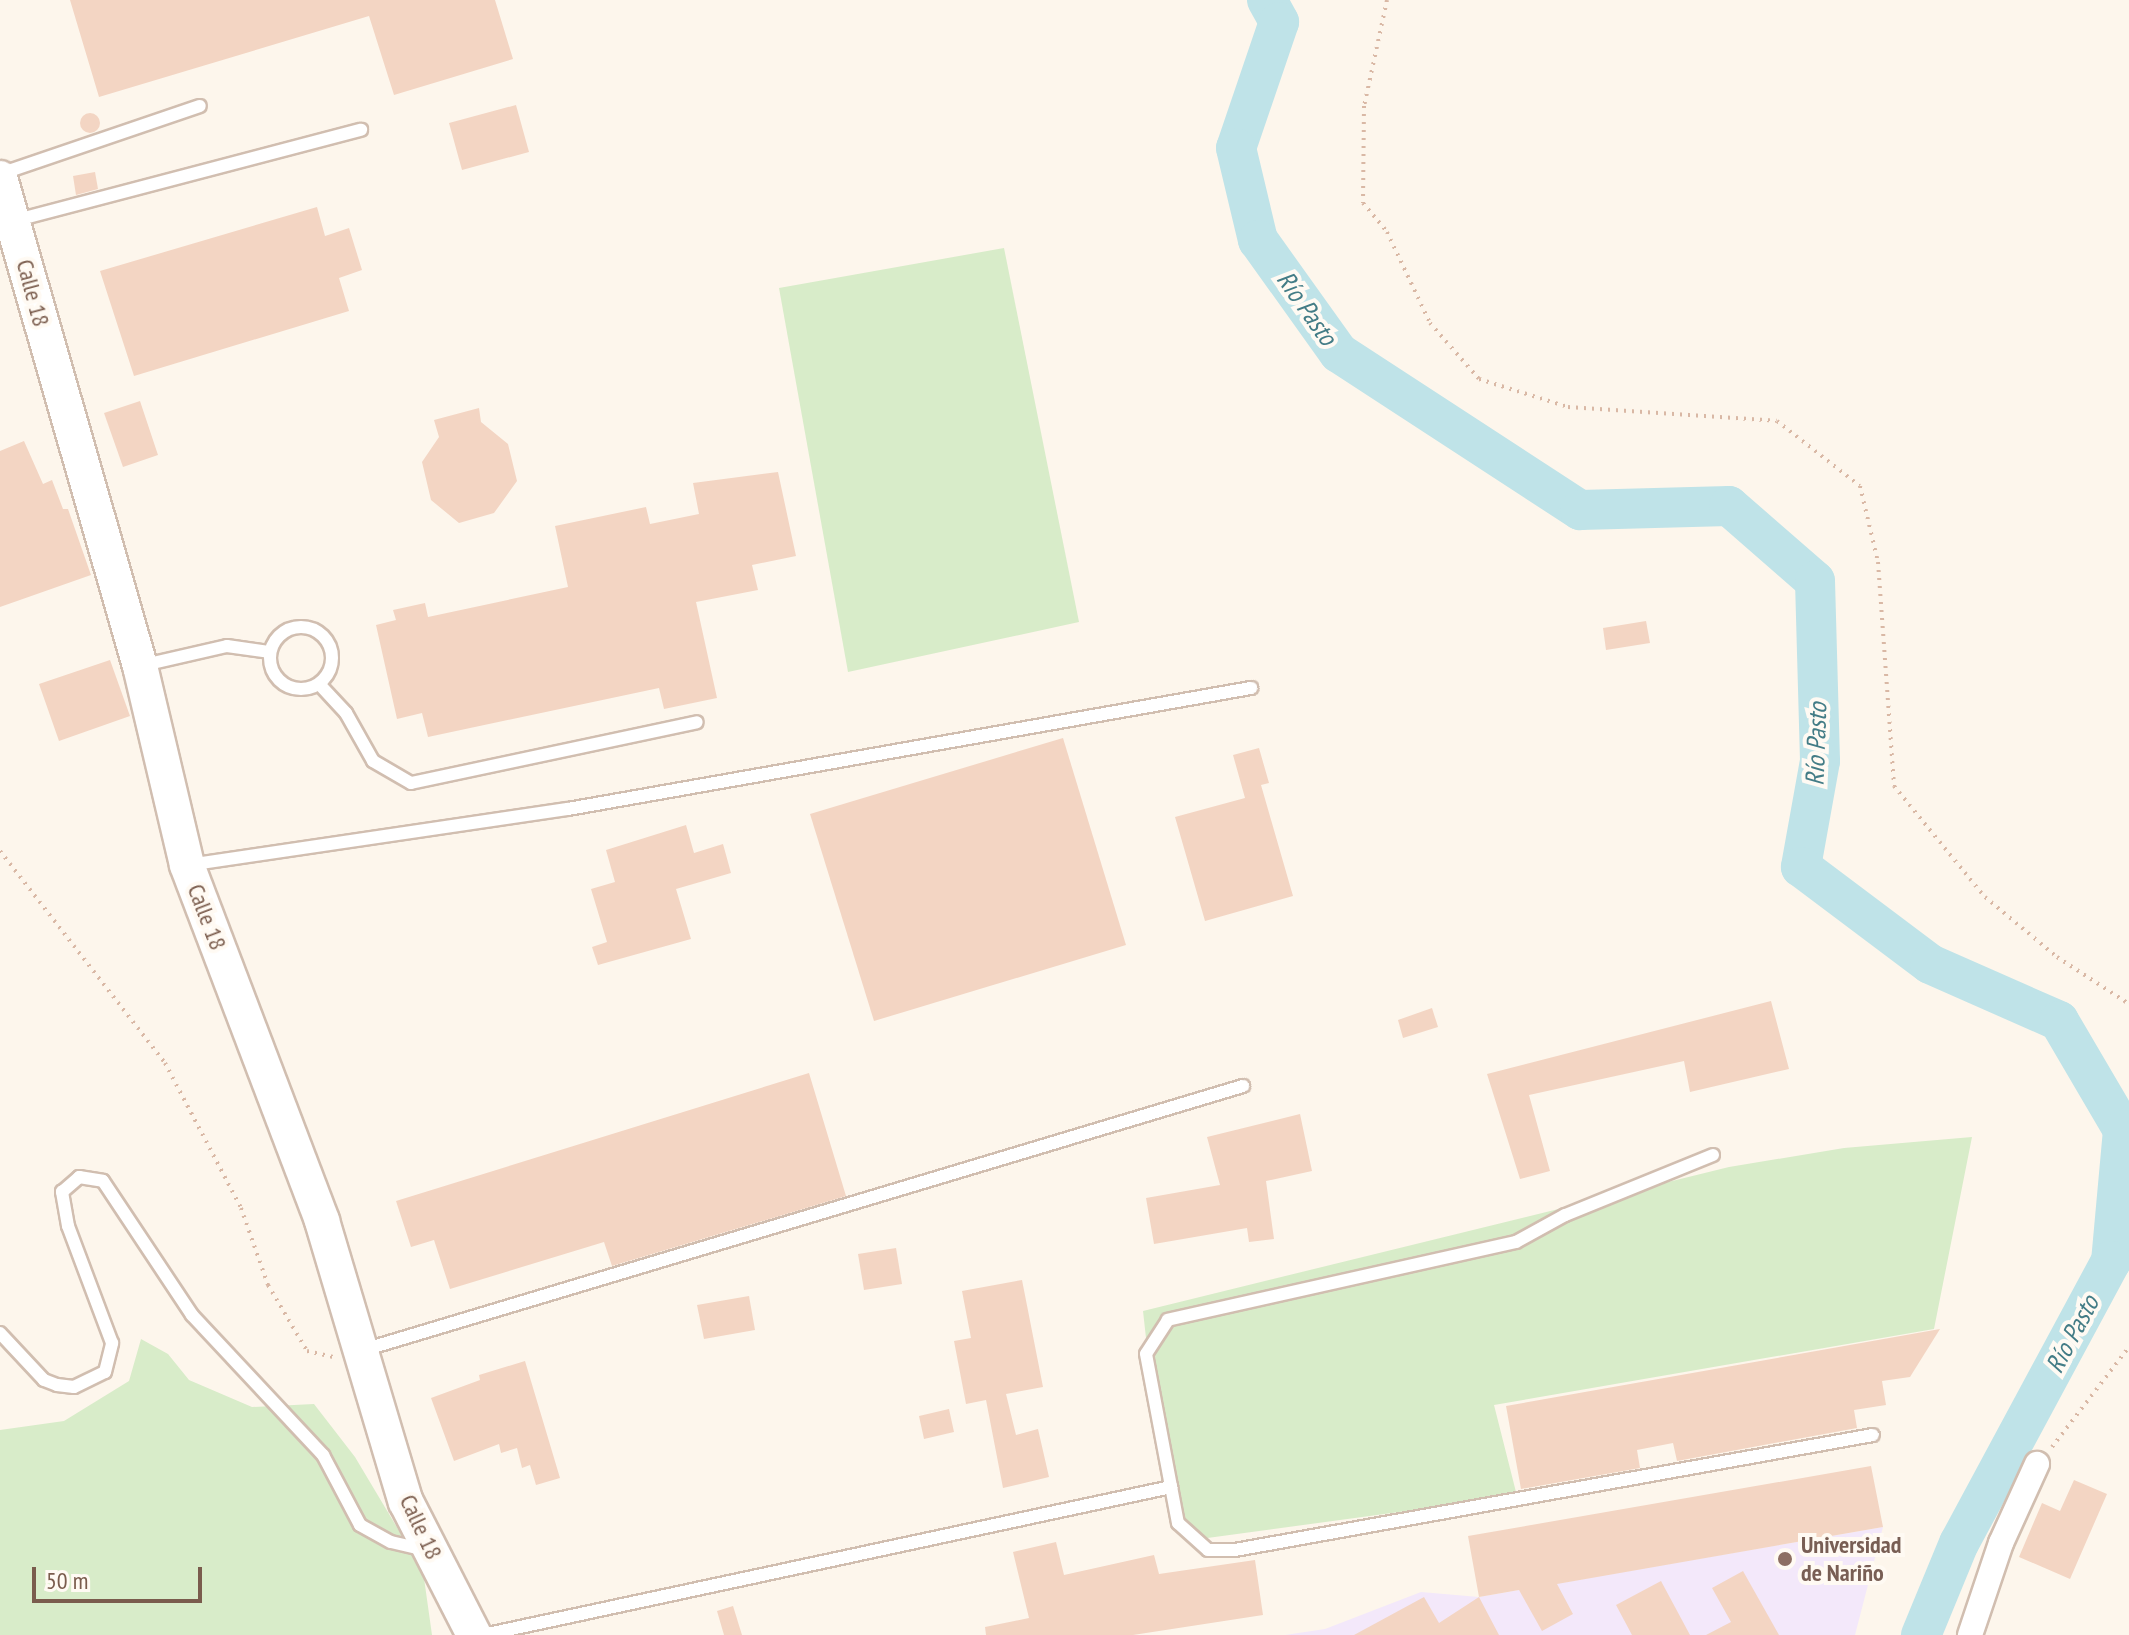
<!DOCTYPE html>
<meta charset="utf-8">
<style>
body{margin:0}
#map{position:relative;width:2129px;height:1635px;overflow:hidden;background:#fdf6ec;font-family:"PT Sans Narrow",sans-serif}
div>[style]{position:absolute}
.education>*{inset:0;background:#f3e8fa}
.green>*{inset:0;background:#d8ecc9}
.river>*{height:40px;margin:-20px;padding:0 20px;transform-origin:20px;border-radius:20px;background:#bfe3e8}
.building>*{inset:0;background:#f3d5c3}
.round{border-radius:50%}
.path>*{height:4px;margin-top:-2px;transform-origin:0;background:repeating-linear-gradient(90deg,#d9b8a5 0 2px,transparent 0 8px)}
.roads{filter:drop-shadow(2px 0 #d1beb0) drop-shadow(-2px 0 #d1beb0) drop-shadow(0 2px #d1beb0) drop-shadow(0 -2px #d1beb0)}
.lane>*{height:12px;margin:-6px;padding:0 6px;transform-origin:6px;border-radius:6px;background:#fff}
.lane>.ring{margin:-6px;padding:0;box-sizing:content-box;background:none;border:12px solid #fff;border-radius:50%}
.street>*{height:24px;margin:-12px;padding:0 12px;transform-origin:12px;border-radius:12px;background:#fff}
.secondary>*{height:34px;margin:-17px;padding:0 17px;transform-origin:17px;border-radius:17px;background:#fff}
.dots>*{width:22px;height:22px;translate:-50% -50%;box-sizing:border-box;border:4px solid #fffaf3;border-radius:50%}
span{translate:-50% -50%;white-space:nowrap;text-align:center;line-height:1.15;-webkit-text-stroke:8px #fffaf3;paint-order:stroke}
.street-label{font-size:24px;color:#7a5c4d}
.education-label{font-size:24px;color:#785e54;font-weight:700}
.left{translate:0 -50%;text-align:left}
.water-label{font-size:26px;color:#437c86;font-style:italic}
.scale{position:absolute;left:32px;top:1567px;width:170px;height:36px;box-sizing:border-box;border:4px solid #7a5c4d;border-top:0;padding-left:10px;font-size:24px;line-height:28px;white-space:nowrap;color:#7a5c4d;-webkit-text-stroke:6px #fffaf3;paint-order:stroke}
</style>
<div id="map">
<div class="education">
<div style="clip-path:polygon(1883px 1527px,1855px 1635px,1285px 1635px,1325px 1629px,1421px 1592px,1479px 1597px)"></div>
</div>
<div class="green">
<div style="clip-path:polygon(1004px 248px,1079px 622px,848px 672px,779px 288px)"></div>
<div style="clip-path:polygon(1972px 1137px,1934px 1329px,1494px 1405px,1517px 1496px,1200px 1539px,1163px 1491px,1143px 1311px,1729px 1167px,1844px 1148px)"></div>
<div style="clip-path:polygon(141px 1339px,168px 1354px,189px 1380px,252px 1407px,314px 1404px,355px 1457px,423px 1571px,432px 1635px,0 1635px,0 1430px,64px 1421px,129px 1381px)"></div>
</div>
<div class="river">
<div style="left:1267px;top:0;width:25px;rotate:61deg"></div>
<div style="left:1279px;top:22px;width:133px;rotate:108.8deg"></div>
<div style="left:1236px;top:148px;width:95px;rotate:76.6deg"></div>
<div style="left:1258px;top:240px;width:139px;rotate:54.4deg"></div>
<div style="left:1339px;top:353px;width:288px;rotate:33.1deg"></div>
<div style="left:1580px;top:510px;width:149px;rotate:-1.5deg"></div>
<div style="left:1729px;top:506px;width:114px;rotate:41.1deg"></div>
<div style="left:1815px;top:581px;width:180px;rotate:88.4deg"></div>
<div style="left:1820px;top:761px;width:108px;rotate:100.2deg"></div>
<div style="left:1801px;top:867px;width:161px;rotate:36.9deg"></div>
<div style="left:1930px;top:964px;width:141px;rotate:23.8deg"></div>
<div style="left:2059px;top:1021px;width:126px;rotate:59.6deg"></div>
<div style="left:2123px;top:1130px;width:132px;rotate:95.2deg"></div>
<div style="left:2111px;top:1261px;width:320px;rotate:118.3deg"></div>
<div style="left:1959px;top:1543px;width:100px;rotate:112.4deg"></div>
</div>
<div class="building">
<div style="clip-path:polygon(70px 0,495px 0,513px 59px,394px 95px,369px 16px,99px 97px)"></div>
<div style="clip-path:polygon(516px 105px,529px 152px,462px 170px,449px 123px)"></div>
<div class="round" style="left:80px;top:113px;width:20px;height:20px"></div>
<div style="clip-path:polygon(95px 172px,98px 189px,76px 195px,73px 176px)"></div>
<div style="clip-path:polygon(317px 207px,325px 236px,349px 228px,362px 270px,339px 278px,349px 311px,134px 376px,100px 271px)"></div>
<div style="clip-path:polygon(140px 401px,158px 455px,123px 467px,104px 413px)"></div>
<div style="clip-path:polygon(479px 408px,481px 422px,508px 444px,517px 481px,494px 513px,459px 523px,431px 500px,422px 462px,439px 437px,434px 420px)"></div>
<div style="clip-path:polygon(24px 441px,43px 484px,52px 480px,63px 509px,68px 509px,91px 575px,0 607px,0 451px)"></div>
<div style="clip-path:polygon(778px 472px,796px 556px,752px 565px,758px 590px,696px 602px,717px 698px,664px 709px,659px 688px,428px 737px,422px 713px,397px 719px,376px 625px,396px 620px,393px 610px,425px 603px,428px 617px,568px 587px,555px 526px,646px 507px,650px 524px,699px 514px,693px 483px)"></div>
<div style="clip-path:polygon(1646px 621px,1650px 643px,1606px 650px,1603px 628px)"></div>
<div style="clip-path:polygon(110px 660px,130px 716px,59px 741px,39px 684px)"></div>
<div style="clip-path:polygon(1063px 738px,1126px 945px,874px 1021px,810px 814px)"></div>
<div style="clip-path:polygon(1259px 748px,1269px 783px,1261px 785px,1293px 896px,1205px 921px,1175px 817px,1245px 798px,1233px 755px)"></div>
<div style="clip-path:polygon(686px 825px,694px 853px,723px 844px,731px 873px,676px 889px,691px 939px,598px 965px,592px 947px,607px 942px,591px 889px,615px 882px,606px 850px)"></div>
<div style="clip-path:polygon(1771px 1001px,1789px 1069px,1690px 1092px,1684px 1061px,1529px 1095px,1550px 1171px,1520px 1179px,1487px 1074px)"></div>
<div style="clip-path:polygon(1432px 1008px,1438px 1027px,1403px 1038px,1398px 1020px)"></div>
<div style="clip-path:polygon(809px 1073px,846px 1196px,612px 1266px,604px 1242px,450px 1289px,434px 1240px,411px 1247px,396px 1201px)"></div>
<div style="clip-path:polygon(1300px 1114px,1312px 1171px,1266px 1181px,1274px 1239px,1249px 1242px,1247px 1228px,1154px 1244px,1146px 1198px,1220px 1185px,1207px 1137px)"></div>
<div style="clip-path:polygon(896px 1248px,902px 1284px,864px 1290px,858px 1254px)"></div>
<div style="clip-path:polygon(1022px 1280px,1043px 1387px,1006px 1394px,1016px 1435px,1038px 1429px,1049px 1477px,1003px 1488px,986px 1400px,966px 1404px,954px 1341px,971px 1338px,962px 1291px)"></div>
<div style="clip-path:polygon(749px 1296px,755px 1330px,704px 1339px,697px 1305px)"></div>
<div style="clip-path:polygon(1940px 1329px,1910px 1377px,1882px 1381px,1886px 1405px,1854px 1410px,1857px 1428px,1677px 1461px,1673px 1443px,1637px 1450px,1640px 1468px,1521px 1489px,1506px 1406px)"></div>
<div style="clip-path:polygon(525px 1361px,560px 1478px,536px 1485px,530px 1465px,522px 1468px,517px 1448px,501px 1453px,499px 1444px,454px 1461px,431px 1398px,480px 1380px,479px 1375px)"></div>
<div style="clip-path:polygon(949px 1409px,954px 1432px,924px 1439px,919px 1416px)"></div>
<div style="clip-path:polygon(1871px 1466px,1883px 1527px,1557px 1584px,1573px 1614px,1542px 1631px,1519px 1590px,1479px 1597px,1468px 1536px)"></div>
<div style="clip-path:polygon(2074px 1480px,2107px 1494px,2070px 1579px,2019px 1557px,2042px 1503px,2060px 1511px)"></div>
<div style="clip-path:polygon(1056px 1542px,1064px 1575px,1154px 1555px,1159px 1574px,1255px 1560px,1263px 1615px,1133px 1635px,986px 1635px,985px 1627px,1029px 1618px,1013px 1552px)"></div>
<div style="clip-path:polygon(1743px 1571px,1779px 1635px,1706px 1635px,1731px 1622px,1712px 1588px)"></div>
<div style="clip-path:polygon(1661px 1581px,1690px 1635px,1632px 1635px,1616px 1605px)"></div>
<div style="clip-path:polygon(1424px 1597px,1439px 1623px,1479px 1597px,1499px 1635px,1354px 1635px)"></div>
<div style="clip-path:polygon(733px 1606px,742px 1635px,724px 1635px,717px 1611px)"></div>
</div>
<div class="path">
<div style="left:1387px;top:0;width:108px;rotate:102.2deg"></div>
<div style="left:1364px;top:106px;width:97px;rotate:90.6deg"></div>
<div style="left:1363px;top:203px;width:38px;rotate:50deg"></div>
<div style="left:1387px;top:232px;width:101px;rotate:64.7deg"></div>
<div style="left:1430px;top:323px;width:74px;rotate:48.8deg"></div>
<div style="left:1479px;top:379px;width:93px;rotate:17.5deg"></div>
<div style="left:1568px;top:407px;width:209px;rotate:3.8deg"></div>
<div style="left:1777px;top:421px;width:105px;rotate:38.1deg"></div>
<div style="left:1860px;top:486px;width:78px;rotate:76.7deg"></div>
<div style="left:1878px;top:562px;width:225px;rotate:85.9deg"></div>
<div style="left:1894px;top:786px;width:144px;rotate:50.7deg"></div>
<div style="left:1985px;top:897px;width:94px;rotate:39.8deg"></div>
<div style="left:2057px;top:957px;width:86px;rotate:33.1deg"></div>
<div style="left:0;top:851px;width:269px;rotate:52.1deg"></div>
<div style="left:165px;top:1063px;width:164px;rotate:62.3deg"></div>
<div style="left:241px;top:1208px;width:82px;rotate:70.7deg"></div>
<div style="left:268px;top:1285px;width:77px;rotate:59.4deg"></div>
<div style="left:307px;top:1351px;width:27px;rotate:13deg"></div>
<div style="left:2052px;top:1447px;width:126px;rotate:-52.4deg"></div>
</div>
<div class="roads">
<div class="lane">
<div style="left:0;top:174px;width:211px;rotate:-18.8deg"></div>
<div style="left:13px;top:221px;width:360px;rotate:-14.7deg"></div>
<div class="ring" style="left:270px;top:627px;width:50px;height:50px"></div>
<div style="left:144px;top:665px;width:85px;rotate:-12.9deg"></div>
<div style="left:227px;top:646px;width:42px;rotate:8.1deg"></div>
<div style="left:320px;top:685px;width:38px;rotate:47deg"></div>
<div style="left:346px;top:713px;width:55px;rotate:60.6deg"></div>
<div style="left:373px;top:761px;width:44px;rotate:30.1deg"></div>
<div style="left:411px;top:783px;width:292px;rotate:-12deg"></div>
<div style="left:188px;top:865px;width:384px;rotate:-8.4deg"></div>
<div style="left:568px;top:809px;width:694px;rotate:-10.05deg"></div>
<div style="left:1713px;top:1155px;width:160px;rotate:157.9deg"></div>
<div style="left:1565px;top:1215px;width:56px;rotate:151.1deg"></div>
<div style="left:1516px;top:1242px;width:357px;rotate:167.4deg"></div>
<div style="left:1168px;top:1320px;width:40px;rotate:122.9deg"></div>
<div style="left:1146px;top:1354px;width:172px;rotate:79.3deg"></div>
<div style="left:1178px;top:1523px;width:40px;rotate:42deg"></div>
<div style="left:1208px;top:1550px;width:27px"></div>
<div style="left:1235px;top:1550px;width:648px;rotate:-10.22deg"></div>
<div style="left:0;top:1333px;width:64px;rotate:46.9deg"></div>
<div style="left:44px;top:1380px;width:14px;rotate:21deg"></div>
<div style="left:57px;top:1385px;width:17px;rotate:7deg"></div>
<div style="left:74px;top:1387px;width:34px;rotate:-26deg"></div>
<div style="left:105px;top:1372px;width:30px;rotate:-76deg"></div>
<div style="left:112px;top:1343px;width:125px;rotate:-110.6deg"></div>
<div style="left:68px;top:1226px;width:35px;rotate:-100deg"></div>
<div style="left:62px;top:1192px;width:23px;rotate:-41deg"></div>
<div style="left:79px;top:1177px;width:24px;rotate:9deg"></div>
<div style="left:103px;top:1181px;width:161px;rotate:56.4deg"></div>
<div style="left:192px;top:1315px;width:192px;rotate:46.9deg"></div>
<div style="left:323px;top:1455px;width:79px;rotate:62.1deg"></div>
<div style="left:360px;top:1525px;width:35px;rotate:29deg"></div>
<div style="left:391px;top:1542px;width:35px;rotate:13deg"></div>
<div style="left:363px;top:1350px;width:919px;rotate:-16.7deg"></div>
<div style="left:483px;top:1635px;width:704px;rotate:-12.14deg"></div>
</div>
<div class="street">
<div style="left:1970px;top:1635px;width:97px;rotate:-71.4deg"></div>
<div style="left:2001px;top:1543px;width:87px;rotate:-65.5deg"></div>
</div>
<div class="secondary">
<div style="left:0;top:178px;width:508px;rotate:73.99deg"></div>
<div style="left:140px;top:666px;width:204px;rotate:76.7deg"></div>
<div style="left:187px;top:865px;width:381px;rotate:69.2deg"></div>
<div style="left:322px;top:1221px;width:293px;rotate:73.4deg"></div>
<div style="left:406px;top:1502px;width:149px;rotate:62.9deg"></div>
</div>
</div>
<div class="dots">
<div style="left:1785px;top:1559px;background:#8d6e63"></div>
</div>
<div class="street-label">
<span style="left:33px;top:293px;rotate:75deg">Calle 18</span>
<span style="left:207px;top:917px;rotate:69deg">Calle 18</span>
<span style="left:421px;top:1527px;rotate:65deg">Calle 18</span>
</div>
<div class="education-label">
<span class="left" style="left:1801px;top:1559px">Universidad<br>de Nariño</span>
</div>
<div class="water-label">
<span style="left:1307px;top:308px;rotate:55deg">Río Pasto</span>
<span style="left:1816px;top:744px;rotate:-88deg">Río Pasto</span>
<span style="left:2072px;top:1334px;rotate:-62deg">Río Pasto</span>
</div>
<div class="scale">50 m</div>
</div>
